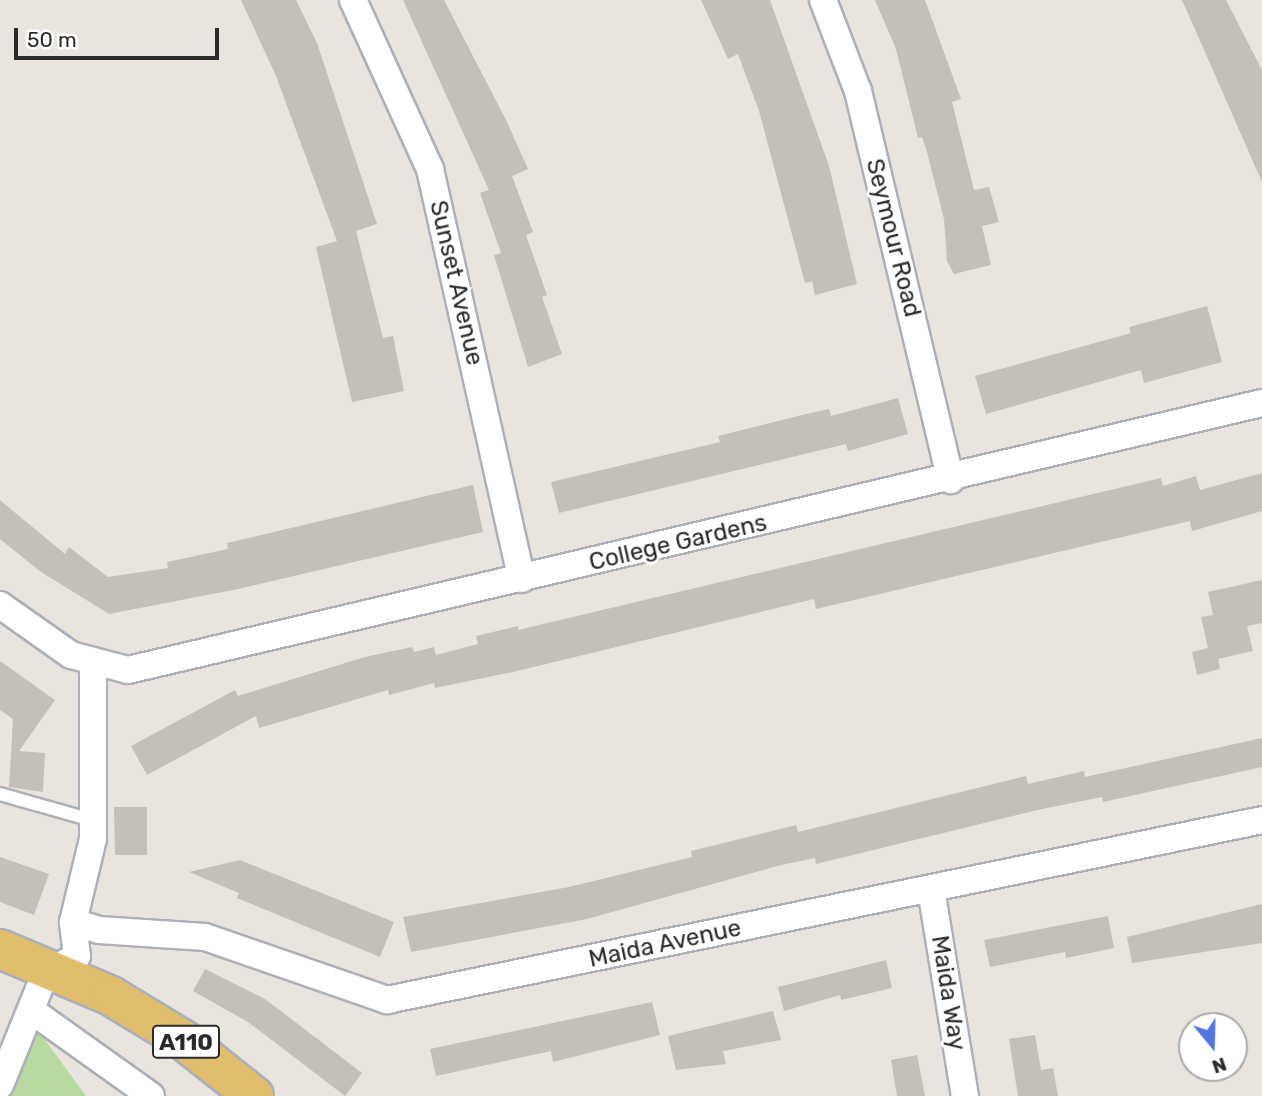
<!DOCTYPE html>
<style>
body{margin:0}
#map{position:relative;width:1262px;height:1096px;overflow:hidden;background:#eae4de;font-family:Rubik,sans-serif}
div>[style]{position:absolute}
.green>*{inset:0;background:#b8daa1}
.building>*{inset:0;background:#c3bfb9}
.roads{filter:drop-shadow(2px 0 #aeb0b9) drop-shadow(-2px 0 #aeb0b9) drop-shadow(0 2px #aeb0b9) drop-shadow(0 -2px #aeb0b9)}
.service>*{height:12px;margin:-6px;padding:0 6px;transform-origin:6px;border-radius:6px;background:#fff}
.minor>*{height:26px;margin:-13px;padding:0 13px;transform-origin:13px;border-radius:13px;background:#fff}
.primary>*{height:38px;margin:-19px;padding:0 19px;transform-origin:19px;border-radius:19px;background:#e0be6d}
span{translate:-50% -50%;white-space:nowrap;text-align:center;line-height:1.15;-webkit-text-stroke:6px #fff;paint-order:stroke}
.shield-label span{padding:2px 5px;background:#fff;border:2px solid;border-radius:5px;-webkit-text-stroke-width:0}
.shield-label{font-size:23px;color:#2a2a2a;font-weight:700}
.street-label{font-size:24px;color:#2a2a2a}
.north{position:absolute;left:1178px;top:1012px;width:70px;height:70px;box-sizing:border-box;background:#fff;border:2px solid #aaa;border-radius:50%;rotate:161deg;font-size:19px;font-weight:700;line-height:28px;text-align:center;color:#2a2a2a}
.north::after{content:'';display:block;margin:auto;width:24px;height:32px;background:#5175e4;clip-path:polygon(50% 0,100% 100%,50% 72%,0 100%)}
.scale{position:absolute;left:14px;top:28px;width:205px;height:32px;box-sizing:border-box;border:4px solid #2a2a2a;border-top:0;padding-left:9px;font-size:21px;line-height:24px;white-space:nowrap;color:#2a2a2a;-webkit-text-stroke:5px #fff;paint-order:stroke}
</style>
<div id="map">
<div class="green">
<div style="clip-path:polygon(37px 1029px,86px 1096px,10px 1096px)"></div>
</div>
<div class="building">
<div style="clip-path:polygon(241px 0,296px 0,317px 43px,377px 224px,356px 231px,383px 338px,393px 336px,404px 391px,352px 402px,316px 247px,337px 241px,276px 76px)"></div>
<div style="clip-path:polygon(403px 0,444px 0,507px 122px,528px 169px,512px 176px,533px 232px,526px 235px,547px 295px,542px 297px,562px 354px,528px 367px,494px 255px,501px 253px,480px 193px,489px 190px)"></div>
<div style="clip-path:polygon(701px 0,770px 0,829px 166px,857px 284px,815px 295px,812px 281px,805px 283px,759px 111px,738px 54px,728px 59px)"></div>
<div style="clip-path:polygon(875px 0,925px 0,961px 99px,952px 102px,974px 190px,989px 187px,999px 222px,982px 226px,991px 265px,954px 274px,947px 261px,944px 219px,927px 152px,922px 137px,918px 138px,896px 49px)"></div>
<div style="clip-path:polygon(1182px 0,1226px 0,1262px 70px,1262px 182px)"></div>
<div style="clip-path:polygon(1207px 306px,1222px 362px,1144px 383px,1141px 370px,986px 414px,975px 376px,1131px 333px,1129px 327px)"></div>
<div style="clip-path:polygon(898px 398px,908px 434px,848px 451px,846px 444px,559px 513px,551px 482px,720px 442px,718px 436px,802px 415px,829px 409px,831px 416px)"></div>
<div style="clip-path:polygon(1262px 473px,1262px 511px,1192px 531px,1190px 521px,816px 609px,814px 599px,513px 672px,435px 688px,434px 683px,389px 695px,388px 690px,259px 728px,256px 716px,147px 775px,131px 746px,235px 690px,238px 696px,365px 657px,412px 647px,414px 652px,434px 647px,436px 655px,478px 644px,476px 636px,518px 626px,518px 630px,1161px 478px,1163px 486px,1196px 476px,1200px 490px)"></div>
<div style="clip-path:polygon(473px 485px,483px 532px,238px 589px,109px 614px,41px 572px,0 539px,0 500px,65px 554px,69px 547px,108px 577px,168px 568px,167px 562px,228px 549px,227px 543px)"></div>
<div style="clip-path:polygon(1262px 580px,1262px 623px,1247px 626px,1253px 651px,1218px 659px,1220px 669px,1197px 675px,1192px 652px,1208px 648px,1201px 617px,1213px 615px,1208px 592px)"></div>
<div style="clip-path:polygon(0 661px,55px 700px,19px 751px,45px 753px,43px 792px,9px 787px,13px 719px,0 710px)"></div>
<div style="clip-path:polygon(1262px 738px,1262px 767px,1103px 802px,1102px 797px,1042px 809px,816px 864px,815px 858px,781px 865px,587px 919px,411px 952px,403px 917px,569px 887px,692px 857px,691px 851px,796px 825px,798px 832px,1026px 776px,1028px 784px,1084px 771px,1085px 777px)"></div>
<div style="clip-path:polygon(114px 807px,147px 807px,147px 855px,115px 855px)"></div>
<div style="clip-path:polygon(0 857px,49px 874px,34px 915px,0 902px)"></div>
<div style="clip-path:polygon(240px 860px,394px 922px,380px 957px,237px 898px,239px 893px,189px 872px)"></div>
<div style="clip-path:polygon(1262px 904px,1262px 943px,1132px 963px,1127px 937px)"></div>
<div style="clip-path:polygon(1108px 916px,1114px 948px,1066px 958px,1065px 952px,990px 967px,984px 940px)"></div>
<div style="clip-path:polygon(886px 960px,892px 988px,841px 1000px,840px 995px,784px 1011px,778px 987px)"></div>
<div style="clip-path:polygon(205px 969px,265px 999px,362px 1073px,345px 1096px,248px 1022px,193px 991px)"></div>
<div style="clip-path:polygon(652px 1002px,660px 1035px,553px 1062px,551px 1051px,436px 1076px,430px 1049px)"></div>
<div style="clip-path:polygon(773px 1011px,781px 1040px,723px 1051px,726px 1064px,676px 1070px,668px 1036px)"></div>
<div style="clip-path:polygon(1035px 1035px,1041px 1070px,1053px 1068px,1058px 1096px,1018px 1096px,1009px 1039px)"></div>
<div style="clip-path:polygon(917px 1055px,925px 1096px,897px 1096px,891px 1060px)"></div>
</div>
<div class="roads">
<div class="service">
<div style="left:0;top:794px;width:96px;rotate:15.8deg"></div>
</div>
<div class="minor">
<div style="left:353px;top:0;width:186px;rotate:65.5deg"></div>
<div style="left:430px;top:169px;width:420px;rotate:77.4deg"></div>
<div style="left:823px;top:0;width:97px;rotate:69deg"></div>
<div style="left:858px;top:91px;width:400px;rotate:76.6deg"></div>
<div style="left:0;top:605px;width:87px;rotate:35.2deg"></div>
<div style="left:71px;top:655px;width:59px;rotate:14.7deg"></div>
<div style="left:128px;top:670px;width:1165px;rotate:-13.25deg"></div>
<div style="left:931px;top:889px;width:210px;rotate:80.7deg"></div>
<div style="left:73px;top:922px;width:27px;rotate:17deg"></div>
<div style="left:99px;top:930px;width:106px;rotate:3.8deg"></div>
<div style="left:205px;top:937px;width:193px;rotate:19.1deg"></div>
<div style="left:387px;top:1000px;width:893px;rotate:-11.62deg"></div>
<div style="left:54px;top:969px;width:26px;rotate:-29deg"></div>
<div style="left:77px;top:956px;width:34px;rotate:-97deg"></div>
<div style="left:73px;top:922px;width:85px;rotate:-76.5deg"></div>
<div style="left:93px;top:839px;width:175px;rotate:-90deg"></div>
<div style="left:32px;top:1011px;width:146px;rotate:35.5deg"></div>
<div style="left:0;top:1085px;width:127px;rotate:-67.9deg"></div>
</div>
<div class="primary">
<div style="left:0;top:949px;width:121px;rotate:22.9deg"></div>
<div style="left:111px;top:996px;width:83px;rotate:31.2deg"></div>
<div style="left:182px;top:1039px;width:92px;rotate:38.4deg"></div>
</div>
</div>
<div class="shield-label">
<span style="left:186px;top:1042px">A110</span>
</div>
<div class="street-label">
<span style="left:893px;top:238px;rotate:76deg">Seymour Road</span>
<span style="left:456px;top:283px;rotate:77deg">Sunset Avenue</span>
<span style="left:678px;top:543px;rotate:-13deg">College Gardens</span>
<span style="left:665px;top:944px;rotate:-12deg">Maida Avenue</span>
<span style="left:948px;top:993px;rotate:81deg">Maida Way</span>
</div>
<div class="north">N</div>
<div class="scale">50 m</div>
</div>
